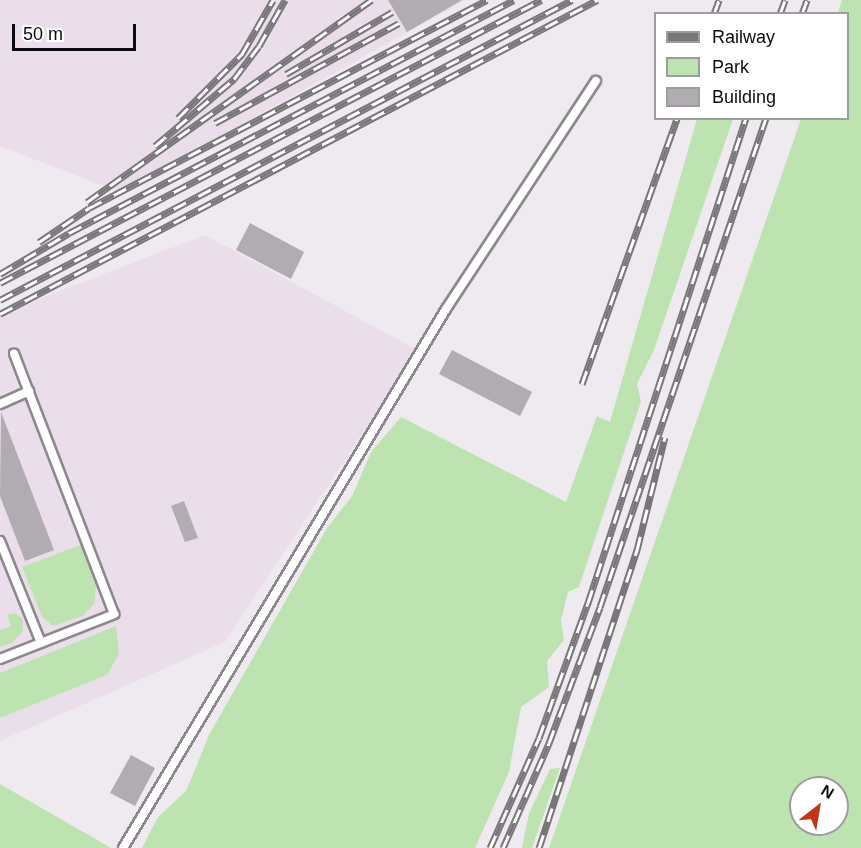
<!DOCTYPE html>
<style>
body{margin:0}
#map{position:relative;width:861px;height:848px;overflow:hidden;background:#efe9f0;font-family:Arial,sans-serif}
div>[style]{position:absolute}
.built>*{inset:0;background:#eadeeb}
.green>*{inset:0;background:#bde4b0}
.building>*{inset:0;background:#b1abb2}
.roads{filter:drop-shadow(2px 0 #8d888e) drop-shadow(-2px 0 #8d888e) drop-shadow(0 2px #8d888e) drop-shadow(0 -2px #8d888e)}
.lane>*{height:8px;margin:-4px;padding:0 4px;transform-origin:4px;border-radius:4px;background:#fff}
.rail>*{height:7px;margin-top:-3.5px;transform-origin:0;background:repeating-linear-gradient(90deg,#fff 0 14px,#79767a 0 28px);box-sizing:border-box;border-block:2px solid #79767a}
span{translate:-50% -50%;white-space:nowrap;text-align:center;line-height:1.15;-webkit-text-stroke:4.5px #fff;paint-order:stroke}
.legend{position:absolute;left:654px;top:12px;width:195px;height:108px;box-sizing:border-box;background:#fff;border:2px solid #9e9d9e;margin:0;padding:8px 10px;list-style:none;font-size:18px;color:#0c0b0d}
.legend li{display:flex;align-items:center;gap:12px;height:30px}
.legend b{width:30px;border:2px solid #9e9d9e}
.north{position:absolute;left:789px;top:776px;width:60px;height:60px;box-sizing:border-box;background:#fff;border:2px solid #9e9d9e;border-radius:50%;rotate:31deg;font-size:16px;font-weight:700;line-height:24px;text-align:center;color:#0c0b0d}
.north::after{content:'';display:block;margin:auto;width:21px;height:27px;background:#c0351c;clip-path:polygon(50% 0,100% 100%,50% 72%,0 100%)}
.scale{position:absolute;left:12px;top:24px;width:124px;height:27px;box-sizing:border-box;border:3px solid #0c0b0d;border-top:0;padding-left:8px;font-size:18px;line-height:21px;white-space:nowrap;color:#0c0b0d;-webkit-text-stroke:4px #fff;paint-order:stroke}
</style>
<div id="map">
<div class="built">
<div style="clip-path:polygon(0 0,466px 0,119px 192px,0 146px)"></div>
<div style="clip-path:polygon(205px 235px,417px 350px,225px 642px,0 741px,0 314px)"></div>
</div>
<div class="green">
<div style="clip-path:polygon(evenodd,842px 0,861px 0,861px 848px,549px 848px,801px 119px,848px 118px,848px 14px,838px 13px,842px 0,801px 788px,837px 788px,837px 824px,801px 824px,801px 788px)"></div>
<div style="clip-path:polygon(697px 119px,733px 119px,654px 350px,637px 384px,641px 402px,579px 587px,568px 592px,561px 620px,564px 640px,547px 661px,549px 687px,521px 707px,509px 772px,475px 848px,142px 848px,158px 817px,186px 791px,210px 733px,327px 528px,352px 496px,371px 452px,401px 417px,566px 502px,597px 416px,610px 422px)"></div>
<div style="clip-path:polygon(83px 544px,96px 575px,95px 603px,83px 616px,53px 626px,42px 617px,22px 567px)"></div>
<div style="clip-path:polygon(14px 613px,22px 618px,23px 631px,12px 643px,0 647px,0 630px,11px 626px,7px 615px)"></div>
<div style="clip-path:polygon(116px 626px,119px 654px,107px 675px,0 718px,0 673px)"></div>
<div style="clip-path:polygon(560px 768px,532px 848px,522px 848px,529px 813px,550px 769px)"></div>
<div style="clip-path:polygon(0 784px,111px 848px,0 848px)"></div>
</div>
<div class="building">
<div style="clip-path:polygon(388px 0,462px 0,407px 32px)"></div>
<div style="clip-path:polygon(250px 223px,304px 252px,291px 279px,236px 250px)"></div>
<div style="clip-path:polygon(452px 350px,532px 392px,520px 416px,439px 374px)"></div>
<div style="clip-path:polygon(1px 412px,54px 550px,25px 561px,0 496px)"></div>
<div style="clip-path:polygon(184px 501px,198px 538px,185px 542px,171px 506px)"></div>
<div style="clip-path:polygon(131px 755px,155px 768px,135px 806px,110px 793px)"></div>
</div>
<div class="roads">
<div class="lane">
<div style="left:0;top:404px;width:32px;rotate:-24deg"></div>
<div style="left:0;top:541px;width:110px;rotate:68.1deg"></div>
<div style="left:0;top:659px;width:123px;rotate:-21.5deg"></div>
<div style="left:114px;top:614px;width:279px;rotate:-111deg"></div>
<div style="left:123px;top:848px;width:628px;rotate:-59.07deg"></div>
<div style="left:446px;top:309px;width:273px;rotate:-56.7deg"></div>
</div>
</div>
<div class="rail">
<div style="left:714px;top:14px;width:15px;rotate:-70deg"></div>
<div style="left:780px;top:14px;width:15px;rotate:-70deg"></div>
<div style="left:802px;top:14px;width:15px;rotate:-70deg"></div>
<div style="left:286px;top:74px;width:123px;rotate:-30.3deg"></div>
<div style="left:178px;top:118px;width:91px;rotate:-45deg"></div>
<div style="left:242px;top:54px;width:62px;rotate:-60.1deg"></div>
<div style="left:215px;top:123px;width:209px;rotate:-28.5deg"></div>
<div style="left:155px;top:146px;width:104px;rotate:-40.3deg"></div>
<div style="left:234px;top:79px;width:41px;rotate:-52.9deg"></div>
<div style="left:259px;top:46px;width:53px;rotate:-60.5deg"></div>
<div style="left:87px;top:202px;width:349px;rotate:-35.4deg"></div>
<div style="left:39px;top:242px;width:60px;rotate:-34.2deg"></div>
<div style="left:89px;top:208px;width:449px;rotate:-27.6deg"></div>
<div style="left:0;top:274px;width:80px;rotate:-30.7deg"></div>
<div style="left:69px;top:233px;width:502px;rotate:-27.64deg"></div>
<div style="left:0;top:283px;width:611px;rotate:-27.61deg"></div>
<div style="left:0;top:300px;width:646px;rotate:-27.68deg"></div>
<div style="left:0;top:314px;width:675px;rotate:-27.74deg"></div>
<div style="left:582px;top:384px;width:282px;rotate:-70.3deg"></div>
<div style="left:490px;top:848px;width:120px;rotate:-66deg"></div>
<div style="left:539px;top:738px;width:144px;rotate:-70.1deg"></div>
<div style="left:588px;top:603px;width:510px;rotate:-71.96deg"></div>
<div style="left:503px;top:848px;width:115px;rotate:-66.3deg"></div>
<div style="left:549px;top:743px;width:145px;rotate:-69.4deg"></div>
<div style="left:600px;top:607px;width:516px;rotate:-71.25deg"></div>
<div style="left:539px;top:848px;width:314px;rotate:-71.8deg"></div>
<div style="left:637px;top:550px;width:116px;rotate:-76.1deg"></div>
</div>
<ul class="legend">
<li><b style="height:8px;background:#79767a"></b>Railway</li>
<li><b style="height:16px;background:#bde4b0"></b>Park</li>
<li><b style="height:16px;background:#b1abb2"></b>Building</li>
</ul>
<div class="north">N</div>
<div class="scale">50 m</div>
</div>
